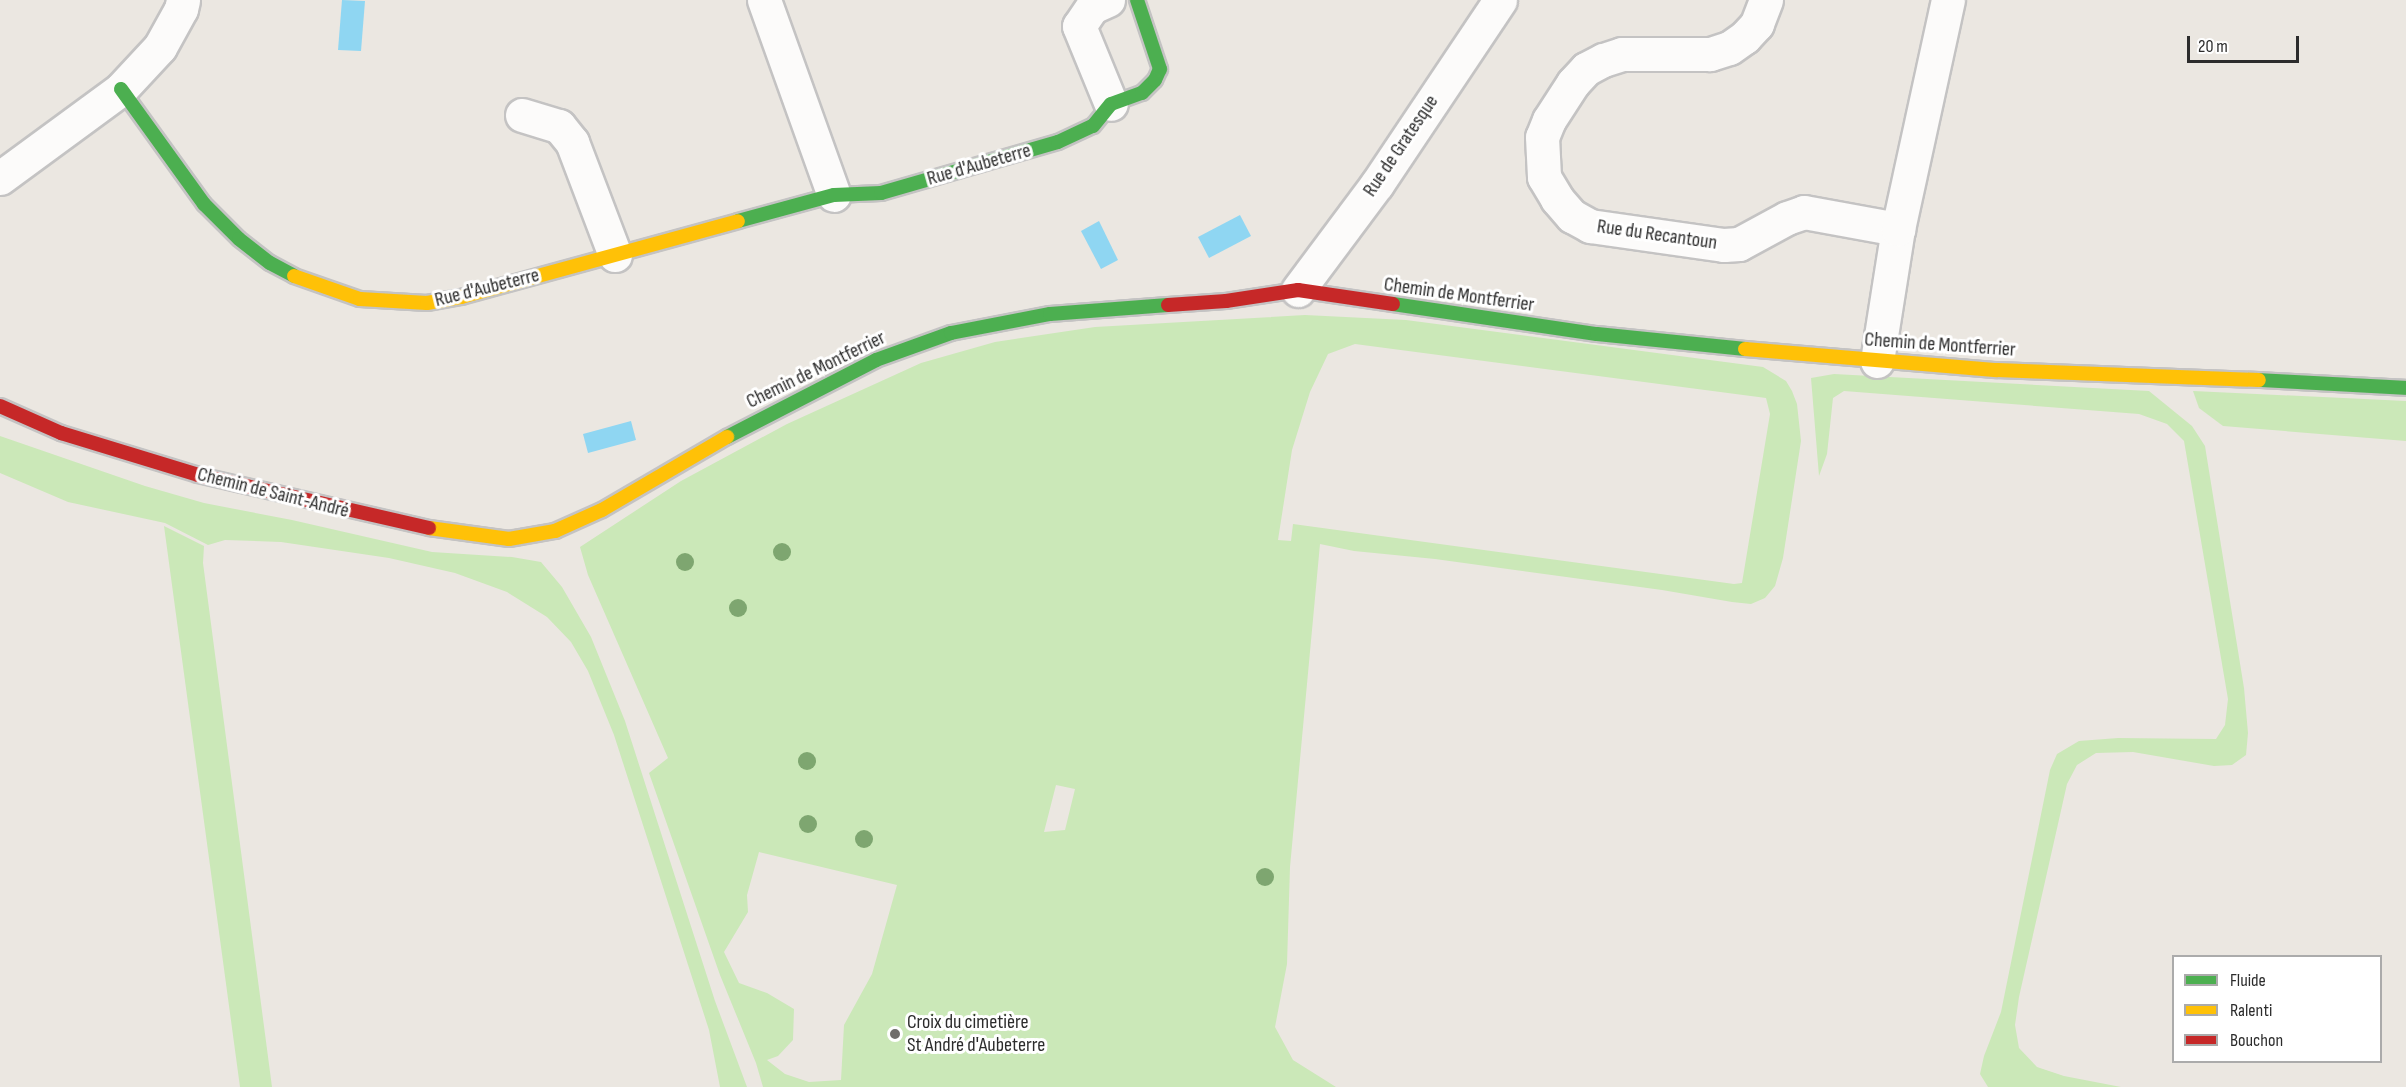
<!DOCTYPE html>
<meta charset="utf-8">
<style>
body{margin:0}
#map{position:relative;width:2406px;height:1087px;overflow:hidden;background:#ebe7e1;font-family:"Sofia Sans Condensed",sans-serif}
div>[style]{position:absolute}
.green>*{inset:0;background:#cbe8b8}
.water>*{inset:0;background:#8fd6f2}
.roads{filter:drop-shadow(2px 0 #c4c3c3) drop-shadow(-2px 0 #c4c3c3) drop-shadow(0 2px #c4c3c3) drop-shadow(0 -2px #c4c3c3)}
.street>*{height:33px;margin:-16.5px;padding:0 16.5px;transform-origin:16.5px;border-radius:16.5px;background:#fcfbfa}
.fast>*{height:14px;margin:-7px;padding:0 7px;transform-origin:7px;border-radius:7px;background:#4caf50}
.slow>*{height:14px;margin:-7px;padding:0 7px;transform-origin:7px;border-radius:7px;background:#ffc107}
.jam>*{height:14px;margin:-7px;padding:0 7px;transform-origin:7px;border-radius:7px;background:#c62828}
.trees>*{width:18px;height:18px;margin:-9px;border-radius:50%;background:#7ea670}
.dots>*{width:16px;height:16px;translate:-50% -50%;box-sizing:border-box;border:3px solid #fff;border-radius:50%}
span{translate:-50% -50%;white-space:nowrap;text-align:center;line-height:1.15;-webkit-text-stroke:6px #fff;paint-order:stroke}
.street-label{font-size:20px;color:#2c2c2c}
.poi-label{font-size:20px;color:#2c2c2c}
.left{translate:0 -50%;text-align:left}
.legend{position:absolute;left:2172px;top:955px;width:210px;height:108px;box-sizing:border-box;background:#fff;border:2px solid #ababab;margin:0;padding:8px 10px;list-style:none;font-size:18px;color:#2c2c2c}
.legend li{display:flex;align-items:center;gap:12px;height:30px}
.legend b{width:30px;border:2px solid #ababab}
.scale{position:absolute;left:2187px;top:36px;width:112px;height:27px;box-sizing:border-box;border:3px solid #2c2c2c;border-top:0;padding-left:8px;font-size:18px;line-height:21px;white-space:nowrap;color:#2c2c2c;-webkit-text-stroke:4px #fff;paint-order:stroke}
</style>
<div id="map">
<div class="green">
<div style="clip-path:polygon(evenodd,1305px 315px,1406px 320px,1763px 367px,1786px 381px,1792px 391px,1797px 404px,1801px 441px,1783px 558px,1775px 586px,1765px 598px,1751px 604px,1732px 602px,1662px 590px,1435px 559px,1354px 551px,1320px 544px,1290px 867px,1287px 964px,1275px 1027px,1293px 1060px,1336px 1087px,763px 1087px,756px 1063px,720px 975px,649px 773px,668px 758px,588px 575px,580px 547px,681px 481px,787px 424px,921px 363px,995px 342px,1095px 327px,1305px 315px,1355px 344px,1766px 398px,1770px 414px,1742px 583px,1734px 584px,1293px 524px,1291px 541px,1278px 540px,1292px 450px,1310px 392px,1328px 354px,1355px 344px,1305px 315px,1056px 785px,1075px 789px,1065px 830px,1044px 832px,1056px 785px,1305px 315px,759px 852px,897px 885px,872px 974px,844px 1025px,841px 1080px,809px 1082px,785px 1074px,767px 1060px,778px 1056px,793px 1040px,794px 1009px,767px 993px,739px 983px,724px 952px,748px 912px,747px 895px,759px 852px)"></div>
<div style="clip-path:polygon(1834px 374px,2149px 391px,2192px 426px,2205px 446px,2244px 688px,2248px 733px,2246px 755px,2232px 765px,2214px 766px,2133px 752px,2096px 753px,2077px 765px,2067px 784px,2019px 997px,2015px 1025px,2019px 1048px,2037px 1067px,2064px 1076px,2121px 1087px,1988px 1087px,1980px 1074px,1984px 1056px,2001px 1012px,2050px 770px,2057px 754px,2079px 741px,2118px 738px,2216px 739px,2225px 725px,2228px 699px,2184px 441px,2167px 424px,2139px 414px,1844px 391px,1833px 398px,1827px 454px,1819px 476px,1811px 378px)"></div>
<div style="clip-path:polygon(2193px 391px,2406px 401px,2406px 441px,2223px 426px,2199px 408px)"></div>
<div style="clip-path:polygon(0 436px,145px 486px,204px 503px,292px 520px,432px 552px,512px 557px,541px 562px,562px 587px,591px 637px,625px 721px,715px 1001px,747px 1087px,720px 1087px,709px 1030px,614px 735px,588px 671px,571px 642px,547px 617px,507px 592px,455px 573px,389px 558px,281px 542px,225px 540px,208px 545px,165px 523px,68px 502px,0 473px)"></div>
<div style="clip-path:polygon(164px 526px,204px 546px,203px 563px,272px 1087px,240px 1087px)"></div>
</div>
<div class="water">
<div style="clip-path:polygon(342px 0,365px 1px,361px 51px,338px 50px)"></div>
<div style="clip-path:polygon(1240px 215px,1251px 236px,1209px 258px,1198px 237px)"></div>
<div style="clip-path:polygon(1099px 221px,1118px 260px,1101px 269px,1081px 231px)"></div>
<div style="clip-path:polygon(631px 421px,636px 440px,588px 453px,583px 434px)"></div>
</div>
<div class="roads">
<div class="street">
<div style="left:764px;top:0;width:207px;rotate:70.3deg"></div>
<div style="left:1108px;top:0;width:17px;rotate:156deg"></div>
<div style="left:1092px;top:7px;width:23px;rotate:124deg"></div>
<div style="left:1079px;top:26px;width:84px;rotate:67.7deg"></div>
<div style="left:1766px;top:0;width:26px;rotate:111deg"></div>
<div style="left:1757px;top:24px;width:18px;rotate:133deg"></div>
<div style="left:1745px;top:37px;width:19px;rotate:145deg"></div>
<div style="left:1729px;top:48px;width:20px;rotate:162deg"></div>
<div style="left:1710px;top:54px;width:88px;rotate:180deg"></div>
<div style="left:1622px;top:54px;width:20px;rotate:162deg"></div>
<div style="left:1603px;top:60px;width:19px;rotate:152deg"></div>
<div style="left:1586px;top:69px;width:19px;rotate:133deg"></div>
<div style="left:1573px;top:83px;width:44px;rotate:123deg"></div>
<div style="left:1549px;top:120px;width:18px;rotate:112deg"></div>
<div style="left:1542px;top:137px;width:40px;rotate:87.1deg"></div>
<div style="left:1544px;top:177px;width:26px;rotate:59deg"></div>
<div style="left:1557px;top:199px;width:23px;rotate:49deg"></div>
<div style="left:1572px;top:216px;width:21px;rotate:29deg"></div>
<div style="left:1590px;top:226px;width:135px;rotate:8.1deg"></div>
<div style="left:1724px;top:245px;width:15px;rotate:-4deg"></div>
<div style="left:1739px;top:244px;width:55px;rotate:-28.4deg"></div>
<div style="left:1787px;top:218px;width:18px;rotate:-19deg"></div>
<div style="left:1804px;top:212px;width:96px;rotate:10.3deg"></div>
<div style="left:522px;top:115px;width:39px;rotate:17deg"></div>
<div style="left:559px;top:126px;width:21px;rotate:51deg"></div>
<div style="left:572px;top:142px;width:121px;rotate:69.2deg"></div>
<div style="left:0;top:178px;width:150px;rotate:-36.3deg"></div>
<div style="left:121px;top:89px;width:57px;rotate:-47.1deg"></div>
<div style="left:160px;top:47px;width:43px;rotate:-61.1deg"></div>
<div style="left:181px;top:9px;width:9px;rotate:-77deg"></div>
<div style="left:1298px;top:290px;width:132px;rotate:-53.3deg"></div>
<div style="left:1377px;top:184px;width:221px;rotate:-56.2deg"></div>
<div style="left:1877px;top:361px;width:134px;rotate:-81deg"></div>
<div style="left:1898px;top:229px;width:234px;rotate:-77.7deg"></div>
</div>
<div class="fast">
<div style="left:121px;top:89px;width:142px;rotate:54.2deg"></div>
<div style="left:204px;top:204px;width:49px;rotate:45deg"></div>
<div style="left:239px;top:239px;width:39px;rotate:38deg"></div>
<div style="left:270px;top:263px;width:27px;rotate:28deg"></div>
<div style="left:738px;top:221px;width:99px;rotate:-15.2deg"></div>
<div style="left:834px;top:195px;width:47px;rotate:-2.4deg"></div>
<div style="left:881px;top:193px;width:184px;rotate:-16.1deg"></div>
<div style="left:1058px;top:142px;width:38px;rotate:-25deg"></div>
<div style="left:1093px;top:126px;width:28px;rotate:-51deg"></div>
<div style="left:1111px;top:104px;width:33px;rotate:-20deg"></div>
<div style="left:1142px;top:93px;width:18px;rotate:-45deg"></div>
<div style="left:1155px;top:80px;width:12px;rotate:-66deg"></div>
<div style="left:1160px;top:69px;width:73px;rotate:-108.4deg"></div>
<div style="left:1393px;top:304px;width:206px;rotate:8.4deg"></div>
<div style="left:1597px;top:334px;width:149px;rotate:5.8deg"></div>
<div style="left:2259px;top:380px;width:147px;rotate:3.1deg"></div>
<div style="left:727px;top:437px;width:168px;rotate:-27.3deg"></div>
<div style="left:876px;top:360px;width:80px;rotate:-19.8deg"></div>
<div style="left:951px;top:333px;width:101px;rotate:-10.9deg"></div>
<div style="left:1050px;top:314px;width:118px;rotate:-4.4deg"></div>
</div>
<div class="slow">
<div style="left:294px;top:276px;width:70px;rotate:19.2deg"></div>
<div style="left:360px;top:299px;width:67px;rotate:3.4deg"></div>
<div style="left:427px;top:303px;width:35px;rotate:-10deg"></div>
<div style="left:461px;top:297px;width:287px;rotate:-15.3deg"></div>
<div style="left:1745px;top:349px;width:253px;rotate:4.8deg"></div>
<div style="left:1997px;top:370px;width:262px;rotate:2.2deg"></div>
<div style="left:429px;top:528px;width:81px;rotate:7.8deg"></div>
<div style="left:509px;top:539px;width:47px;rotate:-9.9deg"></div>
<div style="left:555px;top:531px;width:51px;rotate:-24.1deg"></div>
<div style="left:602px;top:510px;width:145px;rotate:-30.3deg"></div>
</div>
<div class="jam">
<div style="left:1168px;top:305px;width:58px;rotate:-3.9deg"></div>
<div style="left:1226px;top:301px;width:73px;rotate:-8.7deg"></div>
<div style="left:1298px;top:290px;width:96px;rotate:8.4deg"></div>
<div style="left:0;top:406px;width:67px;rotate:23.9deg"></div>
<div style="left:61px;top:433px;width:143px;rotate:17deg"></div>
<div style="left:198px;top:475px;width:237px;rotate:12.9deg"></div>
</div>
</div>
<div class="trees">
<div style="left:782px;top:552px"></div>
<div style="left:685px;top:562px"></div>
<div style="left:738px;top:608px"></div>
<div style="left:807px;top:761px"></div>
<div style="left:808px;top:824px"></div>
<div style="left:864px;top:839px"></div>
<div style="left:1265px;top:877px"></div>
</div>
<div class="dots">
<div style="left:895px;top:1034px;background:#6f6d6b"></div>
</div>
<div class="street-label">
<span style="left:1401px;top:146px;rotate:-56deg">Rue de Gratesque</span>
<span style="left:979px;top:165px;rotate:-16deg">Rue d'Aubeterre</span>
<span style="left:1657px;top:235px;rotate:8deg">Rue du Recantoun</span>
<span style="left:487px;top:288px;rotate:-14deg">Rue d'Aubeterre</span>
<span style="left:1459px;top:295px;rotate:8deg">Chemin de Montferrier</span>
<span style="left:1940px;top:345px;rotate:4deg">Chemin de Montferrier</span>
<span style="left:816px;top:370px;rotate:-26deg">Chemin de Montferrier</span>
<span style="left:273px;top:493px;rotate:14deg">Chemin de Saint-André</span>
</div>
<div class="poi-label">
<span class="left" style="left:907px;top:1034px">Croix du cimetière<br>St André d'Aubeterre</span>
</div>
<ul class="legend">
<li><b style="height:8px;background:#4caf50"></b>Fluide</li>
<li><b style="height:8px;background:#ffc107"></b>Ralenti</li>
<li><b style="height:8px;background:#c62828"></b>Bouchon</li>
</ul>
<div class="scale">20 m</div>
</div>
